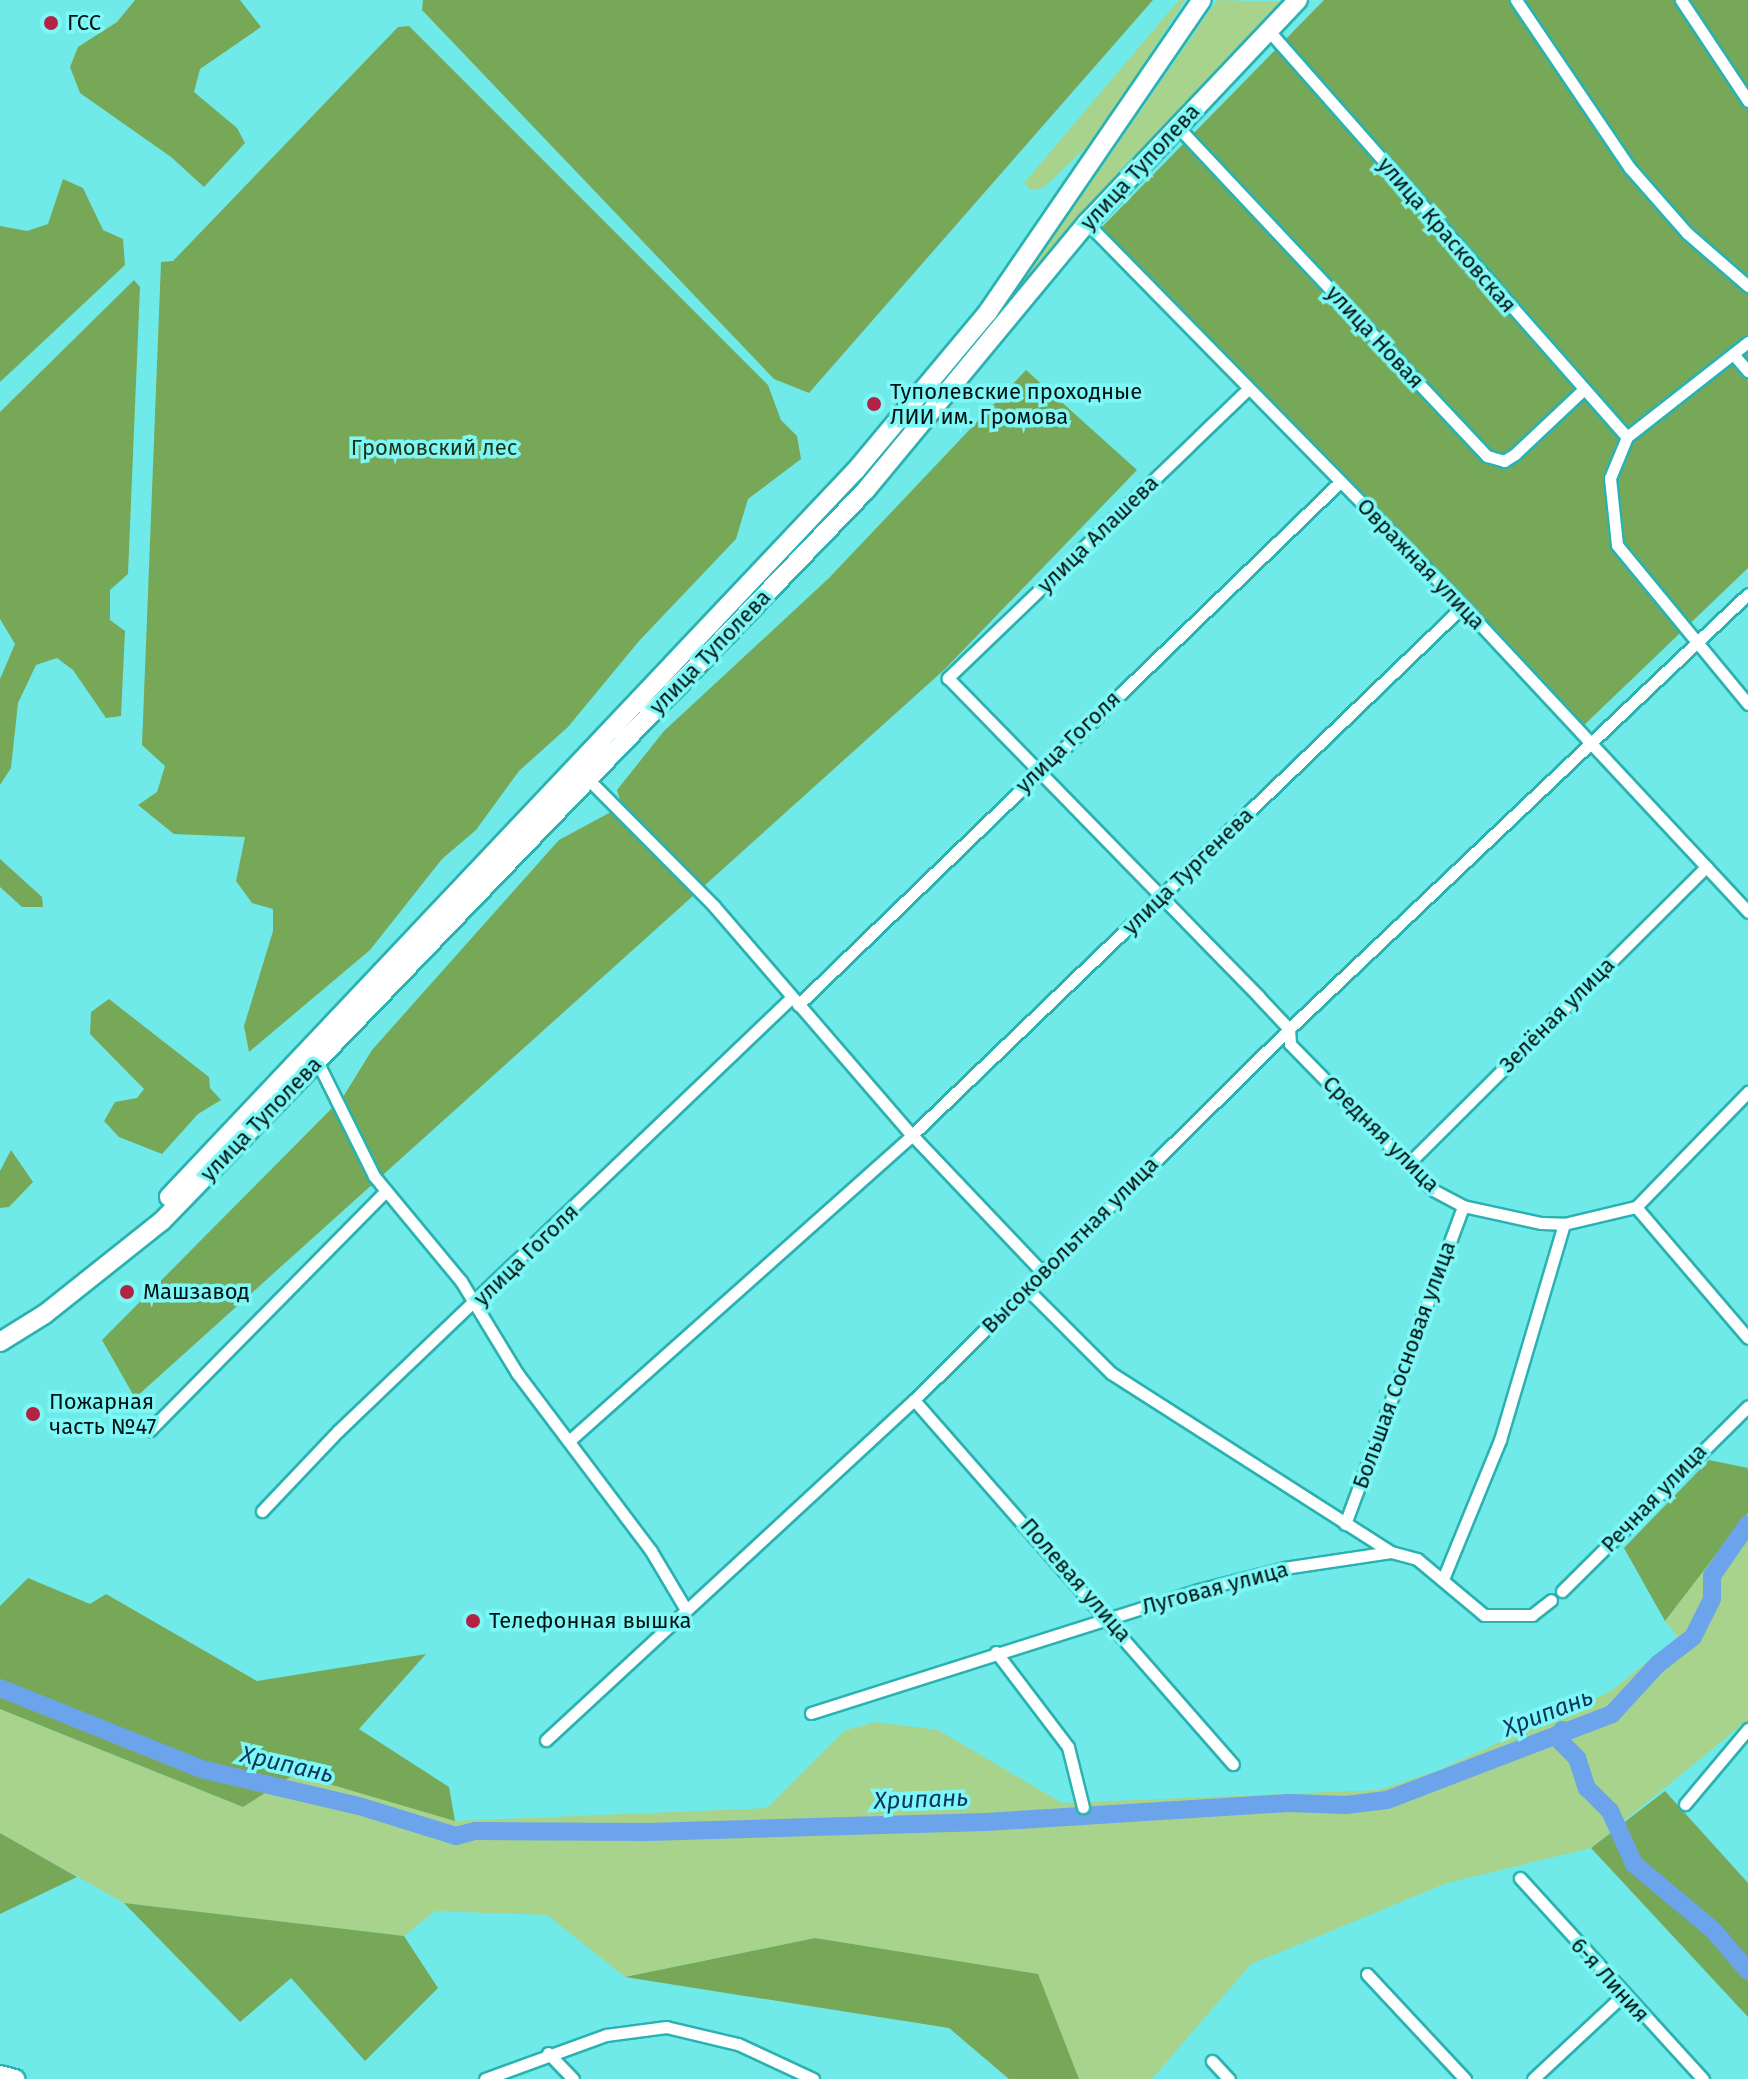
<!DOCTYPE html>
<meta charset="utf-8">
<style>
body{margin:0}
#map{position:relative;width:1748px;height:2079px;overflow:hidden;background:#70eae9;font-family:"Fira Sans",sans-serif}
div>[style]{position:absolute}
.green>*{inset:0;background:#a7d38d}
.forest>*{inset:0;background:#77a858}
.river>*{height:18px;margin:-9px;padding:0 9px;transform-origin:9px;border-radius:9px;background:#6ba4eb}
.roads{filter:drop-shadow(2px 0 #2ab2b1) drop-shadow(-2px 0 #2ab2b1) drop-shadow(0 2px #2ab2b1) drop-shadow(0 -2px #2ab2b1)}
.minor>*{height:11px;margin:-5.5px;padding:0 5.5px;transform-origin:5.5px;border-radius:5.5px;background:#fff}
.primary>*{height:18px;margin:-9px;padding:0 9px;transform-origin:9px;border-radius:9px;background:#fff}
.dots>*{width:22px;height:22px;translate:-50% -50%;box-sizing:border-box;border:4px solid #7ef8f6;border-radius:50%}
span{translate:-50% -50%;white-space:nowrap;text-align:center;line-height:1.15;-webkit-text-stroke:7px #7ef8f6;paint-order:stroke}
.poi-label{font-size:22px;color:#001212}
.left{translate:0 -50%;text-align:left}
.street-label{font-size:22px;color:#001212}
.park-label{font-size:22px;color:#1f3312}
.water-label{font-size:24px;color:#0d3461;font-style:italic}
</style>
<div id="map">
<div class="green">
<div style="clip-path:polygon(1179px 0,1185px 0,1094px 140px,1043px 188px,1031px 190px,1024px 183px)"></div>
<div style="clip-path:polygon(1217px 0,1281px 2px,1023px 289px,1019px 287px)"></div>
<div style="clip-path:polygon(1748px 1513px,1748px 1720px,1591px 1848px,1447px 1883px,1251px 1964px,1152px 2079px,1079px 2079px,1037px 1974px,815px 1938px,625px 1977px,547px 1915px,435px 1911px,404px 1936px,124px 1903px,0 1833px,0 1709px,243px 1807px,295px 1773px,455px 1821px,767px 1808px,844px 1731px,875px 1722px,938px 1730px,1062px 1803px,1379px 1790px,1439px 1770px,1611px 1691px,1678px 1637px,1665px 1621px)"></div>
</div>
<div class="forest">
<div style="clip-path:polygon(135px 0,240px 0,261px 27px,200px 69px,194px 92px,237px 128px,245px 143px,204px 187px,171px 157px,80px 93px,70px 67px,78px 47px,117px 22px)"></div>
<div style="clip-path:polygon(423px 0,1153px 0,809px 393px,774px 379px,422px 10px)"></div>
<div style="clip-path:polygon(1324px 0,1748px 0,1748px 568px,1581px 728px,1478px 613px,1101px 228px)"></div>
<div style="clip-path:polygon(409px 26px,768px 385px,781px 420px,797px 436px,801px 459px,748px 499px,736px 539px,639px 641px,568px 727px,519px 771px,476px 830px,442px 859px,370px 950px,249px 1052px,244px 1026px,273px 931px,273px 909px,252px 903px,236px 881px,245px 837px,174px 834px,138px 805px,157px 792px,165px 766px,142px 745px,161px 262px,173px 261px,398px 27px)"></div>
<div style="clip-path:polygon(63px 179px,83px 188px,103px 230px,123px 239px,125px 265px,0 382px,0 226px,27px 231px,48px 224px)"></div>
<div style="clip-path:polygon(134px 280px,140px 287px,128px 574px,110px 590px,110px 620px,125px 631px,121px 716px,106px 718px,73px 670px,57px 658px,36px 665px,18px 703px,11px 768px,0 785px,0 679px,15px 644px,0 619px,0 412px)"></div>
<div style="clip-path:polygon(1026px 370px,1137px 470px,945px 669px,135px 1398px,102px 1340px,343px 1097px,372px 1050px,559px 840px,622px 806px,617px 790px,664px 731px,829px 578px)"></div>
<div style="clip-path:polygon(0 859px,42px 897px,43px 907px,22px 907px,0 887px)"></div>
<div style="clip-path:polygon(109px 999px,209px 1077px,210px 1088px,221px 1100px,198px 1114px,162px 1154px,119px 1137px,104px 1121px,115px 1102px,137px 1098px,144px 1089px,90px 1034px,91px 1012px)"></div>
<div style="clip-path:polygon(11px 1150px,33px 1182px,9px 1207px,0 1208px,0 1171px)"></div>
<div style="clip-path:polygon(1709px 1460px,1748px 1468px,1748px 1513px,1665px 1621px,1624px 1548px)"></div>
<div style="clip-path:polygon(28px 1578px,90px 1604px,106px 1594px,257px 1681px,426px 1654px,359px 1729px,449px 1787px,455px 1821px,295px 1774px,243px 1807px,0 1709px,0 1606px)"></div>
<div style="clip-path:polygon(1665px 1791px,1748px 1883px,1748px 2017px,1591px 1848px)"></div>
<div style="clip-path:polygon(0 1833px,77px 1877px,0 1914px)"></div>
<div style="clip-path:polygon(124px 1903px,404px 1936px,438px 1988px,365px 2061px,291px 1978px,240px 2022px)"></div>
<div style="clip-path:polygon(815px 1938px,1038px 1974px,1079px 2079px,1009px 2079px,949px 2028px,625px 1977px)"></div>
</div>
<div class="river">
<div style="left:0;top:1688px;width:217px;rotate:21.9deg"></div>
<div style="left:201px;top:1769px;width:162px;rotate:13.2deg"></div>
<div style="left:359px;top:1806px;width:102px;rotate:17.2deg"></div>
<div style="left:456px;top:1836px;width:20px;rotate:-15deg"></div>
<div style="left:475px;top:1831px;width:173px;rotate:0.3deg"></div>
<div style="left:648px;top:1832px;width:338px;rotate:-1.7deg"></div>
<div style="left:986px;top:1822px;width:304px;rotate:-3.6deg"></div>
<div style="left:1289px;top:1803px;width:57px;rotate:2deg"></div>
<div style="left:1346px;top:1805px;width:41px;rotate:-7deg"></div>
<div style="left:1387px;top:1800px;width:241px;rotate:-20.9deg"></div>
<div style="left:1612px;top:1714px;width:68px;rotate:-47.4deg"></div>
<div style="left:1658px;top:1664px;width:44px;rotate:-37.6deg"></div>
<div style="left:1693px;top:1637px;width:42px;rotate:-63.4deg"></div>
<div style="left:1712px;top:1599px;width:23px;rotate:-90deg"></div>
<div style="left:1712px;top:1576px;width:63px;rotate:-55.3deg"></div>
<div style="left:1562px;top:1730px;width:12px;rotate:95deg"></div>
<div style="left:1561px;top:1742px;width:23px;rotate:45deg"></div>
<div style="left:1577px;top:1758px;width:32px;rotate:72deg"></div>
<div style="left:1587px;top:1788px;width:33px;rotate:45deg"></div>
<div style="left:1610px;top:1811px;width:58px;rotate:65.6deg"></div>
<div style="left:1634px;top:1864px;width:104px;rotate:39.9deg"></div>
<div style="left:1714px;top:1931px;width:52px;rotate:49.6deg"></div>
</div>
<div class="roads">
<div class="minor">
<div style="left:1516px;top:0;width:202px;rotate:55.9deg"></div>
<div style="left:1629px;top:167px;width:88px;rotate:48.7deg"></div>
<div style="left:1687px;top:233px;width:81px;rotate:41deg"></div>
<div style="left:1681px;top:0;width:121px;rotate:56.4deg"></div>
<div style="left:1269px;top:31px;width:541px;rotate:48.6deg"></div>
<div style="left:1177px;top:126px;width:453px;rotate:46.8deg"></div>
<div style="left:1487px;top:456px;width:18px;rotate:16deg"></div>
<div style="left:1504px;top:461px;width:13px;rotate:-32deg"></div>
<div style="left:1515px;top:454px;width:93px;rotate:-43.3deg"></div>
<div style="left:1087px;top:223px;width:537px;rotate:45.53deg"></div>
<div style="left:1463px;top:606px;width:418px;rotate:47deg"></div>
<div style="left:1748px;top:342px;width:154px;rotate:141.9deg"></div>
<div style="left:1627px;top:437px;width:44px;rotate:112.5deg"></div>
<div style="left:1610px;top:478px;width:67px;rotate:84deg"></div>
<div style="left:1617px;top:545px;width:206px;rotate:50.5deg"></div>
<div style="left:1733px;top:354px;width:23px;rotate:49deg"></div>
<div style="left:1248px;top:389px;width:417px;rotate:136.1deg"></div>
<div style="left:948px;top:678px;width:446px;rotate:45.7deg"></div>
<div style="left:1259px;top:997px;width:44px;rotate:46.8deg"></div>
<div style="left:1289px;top:1029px;width:15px;rotate:86deg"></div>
<div style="left:1290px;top:1044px;width:204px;rotate:45.6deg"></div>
<div style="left:1433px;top:1190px;width:34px;rotate:28deg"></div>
<div style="left:1463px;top:1206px;width:80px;rotate:12.3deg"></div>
<div style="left:1541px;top:1223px;width:23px;rotate:2deg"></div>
<div style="left:1564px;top:1224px;width:74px;rotate:-13.3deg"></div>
<div style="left:587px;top:778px;width:180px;rotate:45.2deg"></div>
<div style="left:714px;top:906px;width:303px;rotate:49.2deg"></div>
<div style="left:912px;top:1135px;width:189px;rotate:46.5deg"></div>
<div style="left:798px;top:1005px;width:753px;rotate:-43.98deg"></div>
<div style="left:317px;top:1061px;width:128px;rotate:63.6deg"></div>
<div style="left:374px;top:1176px;width:136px;rotate:50.4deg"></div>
<div style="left:461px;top:1281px;width:108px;rotate:58.7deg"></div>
<div style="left:517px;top:1373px;width:223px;rotate:53deg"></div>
<div style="left:651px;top:1551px;width:66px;rotate:59.2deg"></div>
<div style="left:1408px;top:1164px;width:421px;rotate:-44.9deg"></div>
<div style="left:1636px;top:1207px;width:172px;rotate:49.5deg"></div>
<div style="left:1636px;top:1207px;width:161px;rotate:-45.8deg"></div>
<div style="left:1026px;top:1288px;width:120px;rotate:45deg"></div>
<div style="left:1111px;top:1373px;width:332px;rotate:32.6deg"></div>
<div style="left:1391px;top:1552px;width:27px;rotate:15deg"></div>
<div style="left:1417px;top:1559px;width:87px;rotate:39.9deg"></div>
<div style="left:1484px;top:1615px;width:48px"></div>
<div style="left:1532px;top:1615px;width:24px;rotate:-38deg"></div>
<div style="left:914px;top:1400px;width:484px;rotate:48.8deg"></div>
<div style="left:150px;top:1430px;width:336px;rotate:-45.4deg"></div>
<div style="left:569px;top:1441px;width:460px;rotate:-41.7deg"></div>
<div style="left:912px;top:1135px;width:764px;rotate:-43.83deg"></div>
<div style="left:262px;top:1511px;width:110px;rotate:-46.5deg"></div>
<div style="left:338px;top:1431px;width:627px;rotate:-43.71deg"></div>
<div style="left:1345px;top:1524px;width:339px;rotate:-69.6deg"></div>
<div style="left:1443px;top:1579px;width:150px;rotate:-67.7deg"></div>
<div style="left:1500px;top:1440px;width:225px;rotate:-73.5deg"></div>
<div style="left:1562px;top:1591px;width:262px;rotate:-44.8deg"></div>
<div style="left:996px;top:1652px;width:119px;rotate:52.8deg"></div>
<div style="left:1068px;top:1747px;width:62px;rotate:76deg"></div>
<div style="left:811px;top:1713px;width:406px;rotate:-17.6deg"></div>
<div style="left:1198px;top:1590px;width:89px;rotate:-14.3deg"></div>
<div style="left:1284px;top:1568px;width:108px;rotate:-8.5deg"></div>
<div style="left:546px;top:1740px;width:501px;rotate:-42.74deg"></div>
<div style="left:914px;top:1400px;width:528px;rotate:-44.69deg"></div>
<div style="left:1289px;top:1029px;width:632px;rotate:-43.46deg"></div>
<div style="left:1685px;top:1804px;width:98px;rotate:-50deg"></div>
<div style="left:1520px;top:1878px;width:272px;rotate:47.7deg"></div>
<div style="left:1367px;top:1974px;width:144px;rotate:47deg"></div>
<div style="left:548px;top:2053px;width:36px;rotate:46deg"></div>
<div style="left:1212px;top:2061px;width:25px;rotate:47deg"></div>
<div style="left:485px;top:2079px;width:129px;rotate:-20deg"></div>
<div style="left:606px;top:2035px;width:61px;rotate:-7.6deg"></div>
<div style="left:666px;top:2027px;width:74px;rotate:13.3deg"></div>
<div style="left:738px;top:2044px;width:83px;rotate:25deg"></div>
<div style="left:1533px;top:2079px;width:123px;rotate:-43deg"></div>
</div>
<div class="primary">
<div style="left:169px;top:1197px;width:1000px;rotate:-46.62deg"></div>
<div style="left:856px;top:470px;width:206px;rotate:-50.1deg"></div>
<div style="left:988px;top:312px;width:378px;rotate:-55.6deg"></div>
<div style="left:0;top:1342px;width:53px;rotate:-31.9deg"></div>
<div style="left:45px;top:1314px;width:149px;rotate:-38.5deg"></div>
<div style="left:162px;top:1221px;width:223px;rotate:-45.9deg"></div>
<div style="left:317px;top:1061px;width:791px;rotate:-46.13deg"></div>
<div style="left:865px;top:491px;width:348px;rotate:-50.4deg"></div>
<div style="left:1087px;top:223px;width:307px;rotate:-46.6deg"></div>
<div style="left:0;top:2075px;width:16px;rotate:15deg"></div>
</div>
</div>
<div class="dots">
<div style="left:51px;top:23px;background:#b42243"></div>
<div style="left:874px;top:404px;background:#b42243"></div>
<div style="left:127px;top:1292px;background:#b42243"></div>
<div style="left:33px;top:1414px;background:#b42243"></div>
<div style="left:473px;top:1621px;background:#b42243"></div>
</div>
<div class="poi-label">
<span class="left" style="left:67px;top:23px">ГСС</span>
<span class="left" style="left:890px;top:404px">Туполевские проходные<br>ЛИИ им. Громова</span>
<span class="left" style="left:143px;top:1292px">Машзавод</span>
<span class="left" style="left:49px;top:1414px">Пожарная<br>часть №47</span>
<span class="left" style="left:489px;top:1621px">Телефонная вышка</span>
</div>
<div class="street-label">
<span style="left:1140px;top:167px;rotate:-47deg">улица Туполева</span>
<span style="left:1447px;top:235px;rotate:49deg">улица Красковская</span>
<span style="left:1375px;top:337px;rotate:47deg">улица Новая</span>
<span style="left:1098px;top:534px;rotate:-44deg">улица Алашева</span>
<span style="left:1421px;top:564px;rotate:46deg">Овражная улица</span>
<span style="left:710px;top:652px;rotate:-46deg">улица Туполева</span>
<span style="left:1068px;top:742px;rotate:-44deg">улица Гоголя</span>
<span style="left:1188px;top:871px;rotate:-44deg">улица Тургенева</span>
<span style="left:1557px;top:1015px;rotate:-45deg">Зелёная улица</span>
<span style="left:261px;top:1119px;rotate:-46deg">улица Туполева</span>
<span style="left:1381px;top:1134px;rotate:45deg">Средняя улица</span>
<span style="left:1070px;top:1245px;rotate:-45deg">Высоковольтная улица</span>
<span style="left:526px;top:1255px;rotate:-44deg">улица Гоголя</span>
<span style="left:1404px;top:1365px;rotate:-70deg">Большая Сосновая улица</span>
<span style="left:1654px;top:1498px;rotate:-46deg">Речная улица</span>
<span style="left:1076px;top:1580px;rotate:49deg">Полевая улица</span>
<span style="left:1215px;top:1588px;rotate:-15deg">Луговая улица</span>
<span style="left:1610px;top:1980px;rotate:48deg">6-я Линия</span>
</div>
<div class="park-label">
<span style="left:434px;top:448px">Громовский лес</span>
</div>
<div class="water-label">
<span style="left:1548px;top:1713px;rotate:-21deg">Хрипань</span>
<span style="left:287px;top:1765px;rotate:13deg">Хрипань</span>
<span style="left:921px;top:1800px;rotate:-2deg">Хрипань</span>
</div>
</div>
